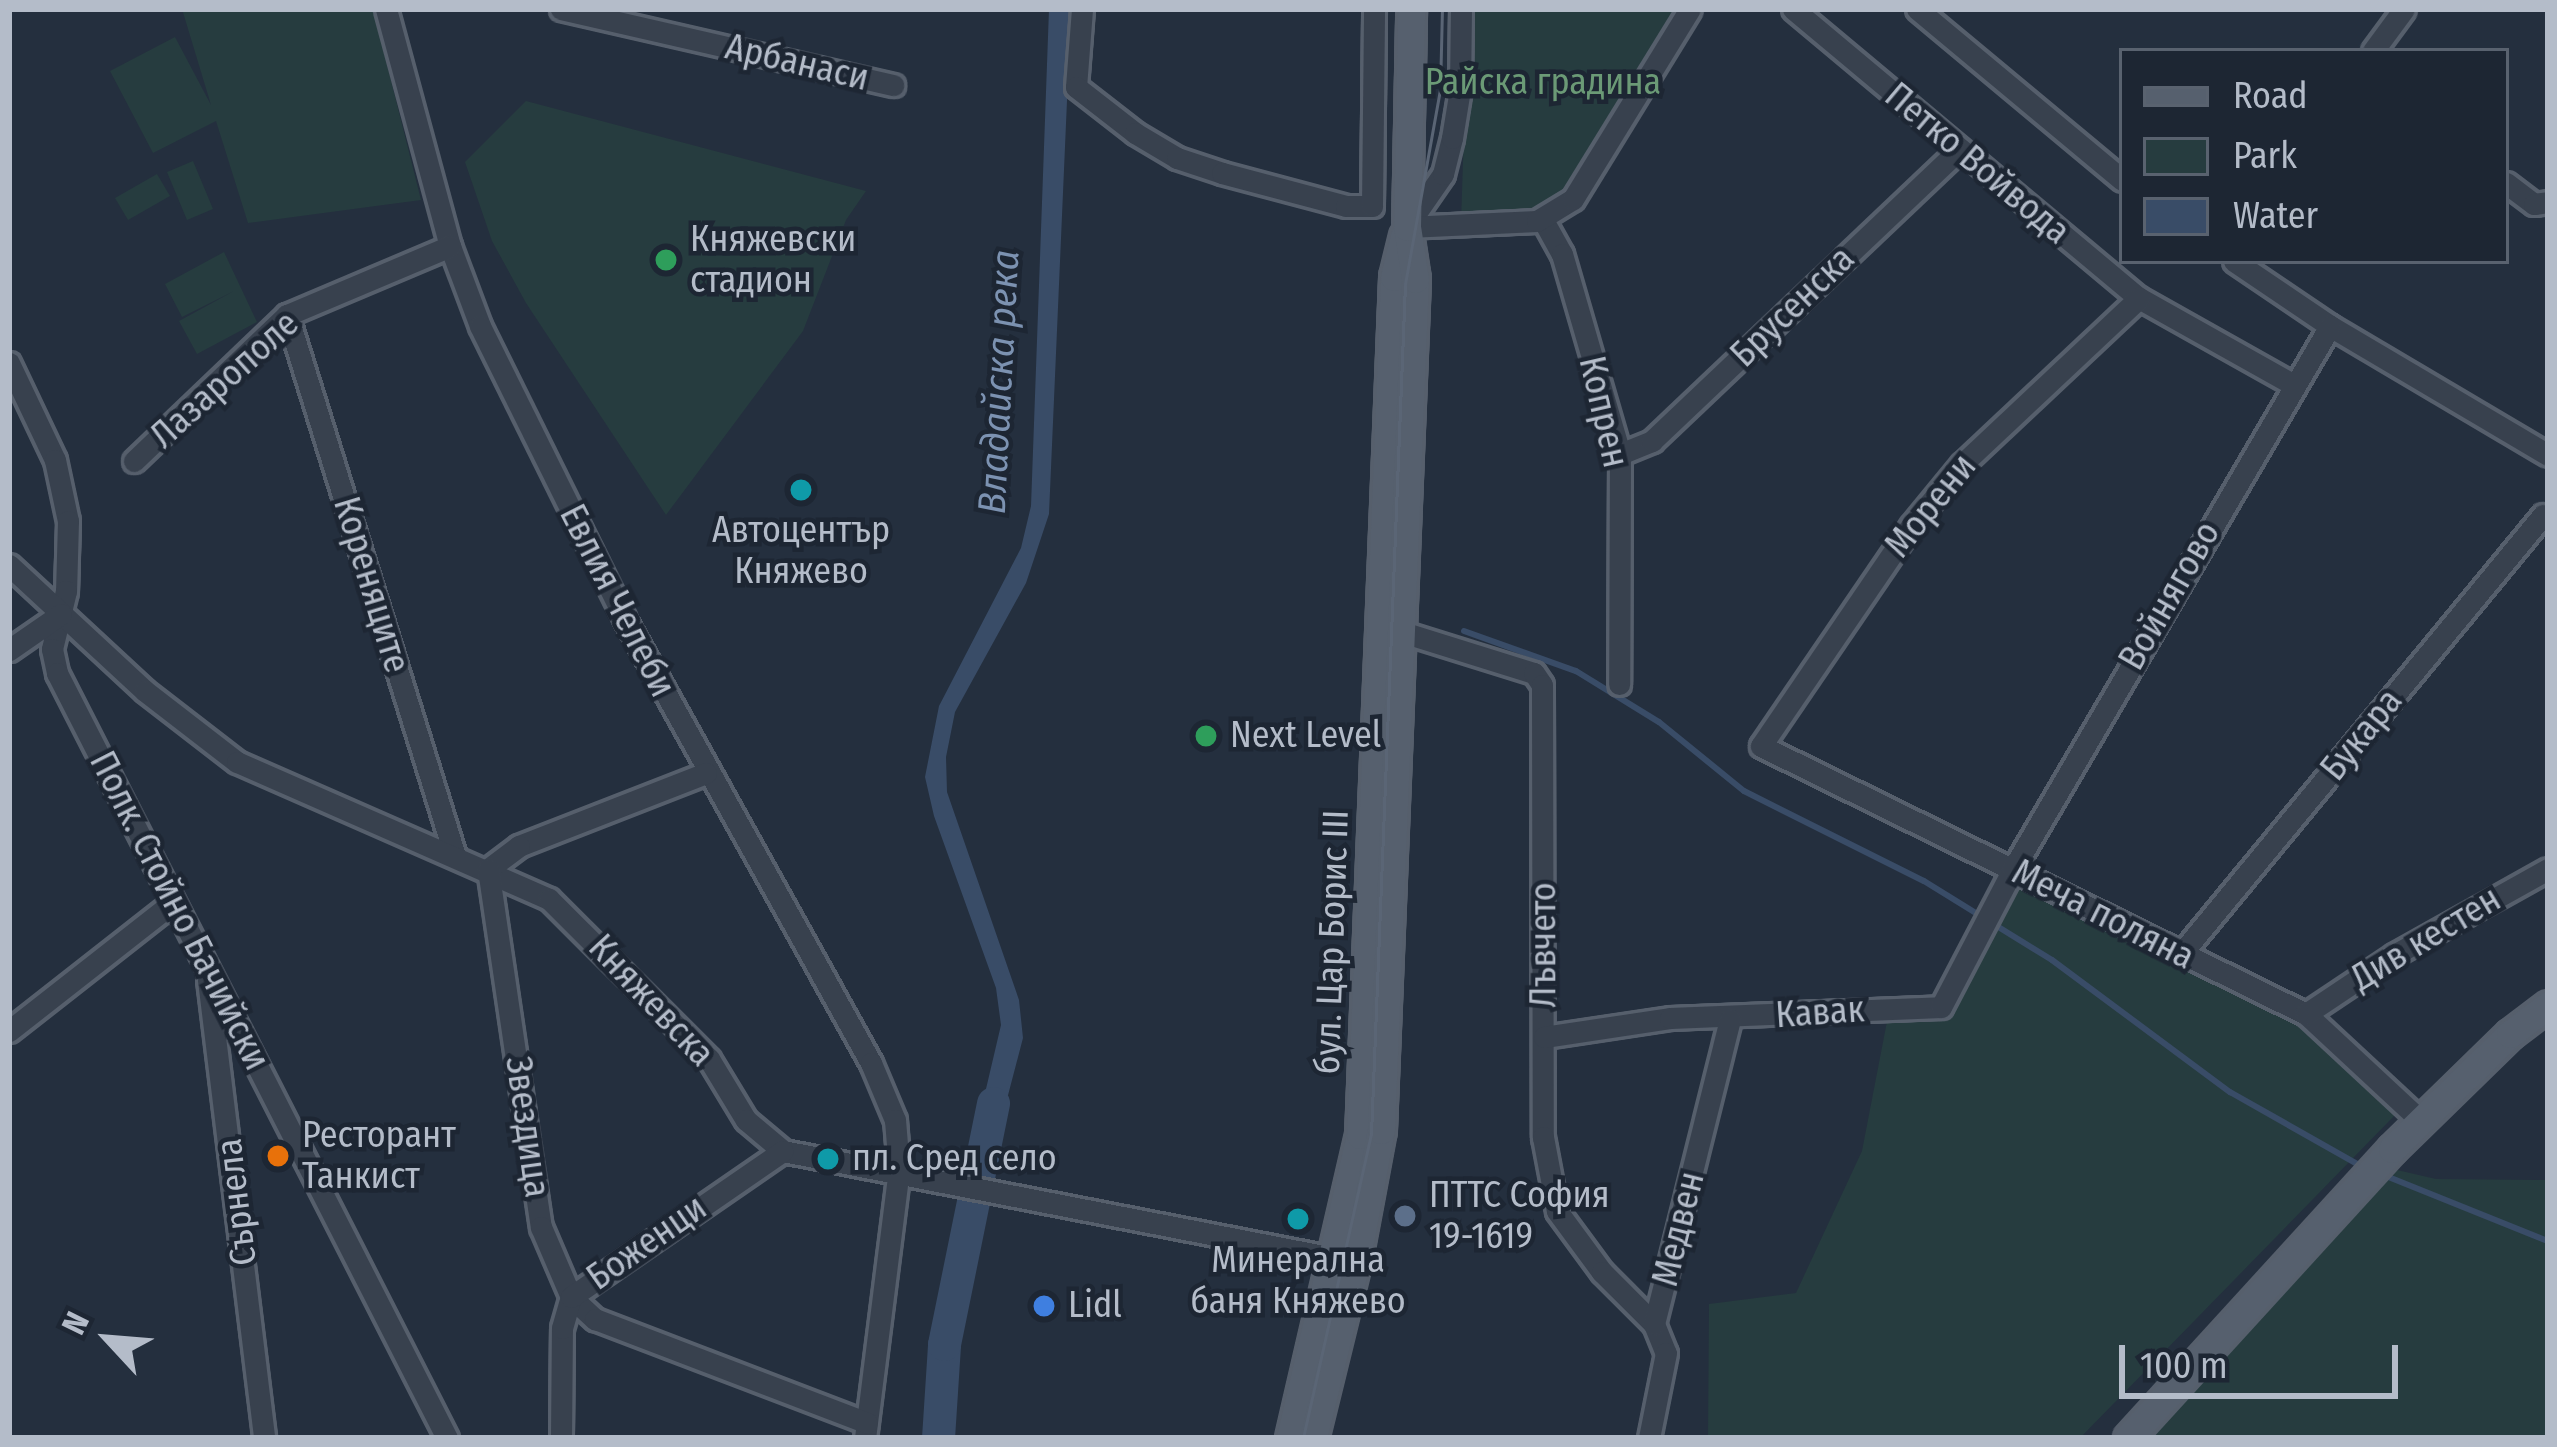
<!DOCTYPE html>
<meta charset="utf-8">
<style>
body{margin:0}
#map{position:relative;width:2557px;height:1447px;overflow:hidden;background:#242f3e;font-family:"Fira Sans Condensed",sans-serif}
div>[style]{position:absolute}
.green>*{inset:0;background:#263c3f}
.water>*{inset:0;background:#394c67}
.stream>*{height:6px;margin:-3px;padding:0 3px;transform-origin:3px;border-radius:3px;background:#394c67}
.river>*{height:33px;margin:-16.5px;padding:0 16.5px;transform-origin:16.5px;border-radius:16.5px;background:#394c67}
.roads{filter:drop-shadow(3px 0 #565f6c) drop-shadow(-3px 0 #565f6c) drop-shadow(0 3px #565f6c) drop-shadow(0 -3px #565f6c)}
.minor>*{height:21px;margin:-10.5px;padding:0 10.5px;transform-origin:10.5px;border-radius:10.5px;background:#38414e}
.major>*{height:27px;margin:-13.5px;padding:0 13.5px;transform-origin:13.5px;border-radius:13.5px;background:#56606e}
.tram>*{height:3px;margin:-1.5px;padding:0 1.5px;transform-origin:1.5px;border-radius:1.5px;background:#5a6575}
.dots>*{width:33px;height:33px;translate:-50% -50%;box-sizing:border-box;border:6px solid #1d2633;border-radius:50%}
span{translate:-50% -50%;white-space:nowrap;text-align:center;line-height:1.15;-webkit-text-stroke:9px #1d2633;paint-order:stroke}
.street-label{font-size:36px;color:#b4bcc9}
.park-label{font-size:36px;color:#6b9a76}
.poi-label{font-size:36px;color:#b4bcc9}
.left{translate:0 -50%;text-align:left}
.water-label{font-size:39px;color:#7c92b1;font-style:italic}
.frame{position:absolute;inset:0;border:12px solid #b4bcc9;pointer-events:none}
.legend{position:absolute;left:2119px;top:48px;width:390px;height:216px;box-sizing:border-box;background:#1d2633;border:3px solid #59626f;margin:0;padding:15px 21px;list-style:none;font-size:36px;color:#b4bcc9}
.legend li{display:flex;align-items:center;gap:24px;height:60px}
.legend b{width:60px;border:3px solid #59626f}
.north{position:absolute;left:48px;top:1279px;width:120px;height:120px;-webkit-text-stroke:9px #1d2633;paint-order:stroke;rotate:296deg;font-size:33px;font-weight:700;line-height:48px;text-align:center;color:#b4bcc9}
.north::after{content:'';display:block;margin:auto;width:42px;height:54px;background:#b4bcc9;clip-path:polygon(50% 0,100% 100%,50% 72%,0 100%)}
.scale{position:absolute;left:2119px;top:1345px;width:279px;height:54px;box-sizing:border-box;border:6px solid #b4bcc9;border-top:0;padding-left:15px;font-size:36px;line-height:42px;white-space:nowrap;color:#b4bcc9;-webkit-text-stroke:9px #1d2633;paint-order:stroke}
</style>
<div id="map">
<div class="green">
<div style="clip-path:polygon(182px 9px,373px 9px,421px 200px,248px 223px,216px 121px,153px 153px,110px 71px,175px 37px,211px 105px)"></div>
<div style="clip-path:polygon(1468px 9px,1676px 9px,1561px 202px,1544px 211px,1461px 222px)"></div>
<div style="clip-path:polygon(526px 101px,866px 191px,846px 220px,803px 331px,666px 515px,526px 303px,492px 241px,465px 162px)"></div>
<div style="clip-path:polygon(193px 161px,213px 209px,187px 220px,167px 172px)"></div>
<div style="clip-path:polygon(157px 174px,170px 196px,128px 220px,115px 198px)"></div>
<div style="clip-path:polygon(224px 252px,257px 322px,197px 354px,179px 321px,234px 291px,182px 317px,165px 284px)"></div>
<div style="clip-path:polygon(2017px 885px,2300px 1025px,2395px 1115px,2080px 1438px,1708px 1438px,1709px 1304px,1796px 1293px,1862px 1151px,1889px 1011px,1948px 1008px)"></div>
<div style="clip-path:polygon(2384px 1167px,2436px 1179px,2548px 1180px,2548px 1438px,2128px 1438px)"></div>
</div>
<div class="water">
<div style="clip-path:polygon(1049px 9px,1071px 9px,1049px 514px,1026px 583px,955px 712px,946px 757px,947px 792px,1019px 1000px,1023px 1038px,995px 1145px,974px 1140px,1001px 1025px,996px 988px,934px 816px,925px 777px,939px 706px,1021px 548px,1031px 506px)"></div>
</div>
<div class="stream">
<div style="left:1464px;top:631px;width:119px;rotate:19.7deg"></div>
<div style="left:1576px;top:671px;width:97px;rotate:31.6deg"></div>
<div style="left:1659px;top:722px;width:109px;rotate:39.1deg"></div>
<div style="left:1744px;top:791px;width:201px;rotate:26.6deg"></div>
<div style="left:1924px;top:881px;width:150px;rotate:31.7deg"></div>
<div style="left:2052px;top:960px;width:222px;rotate:36.6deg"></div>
<div style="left:2230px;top:1092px;width:150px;rotate:29.5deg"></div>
<div style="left:2386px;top:1176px;width:175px;rotate:21.9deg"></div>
</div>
<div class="river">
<div style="left:938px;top:1438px;width:94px;rotate:-86.3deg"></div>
<div style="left:944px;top:1344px;width:246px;rotate:-78.5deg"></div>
</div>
<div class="roads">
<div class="minor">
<div style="left:386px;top:9px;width:245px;rotate:74.9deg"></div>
<div style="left:450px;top:246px;width:85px;rotate:69.4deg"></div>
<div style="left:480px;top:326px;width:326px;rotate:63.7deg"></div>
<div style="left:624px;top:618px;width:509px;rotate:60.97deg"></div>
<div style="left:871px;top:1063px;width:62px;rotate:67.2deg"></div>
<div style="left:895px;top:1120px;width:49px;rotate:85.3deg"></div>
<div style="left:899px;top:1169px;width:271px;rotate:97.2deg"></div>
<div style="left:561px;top:9px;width:341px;rotate:12.9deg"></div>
<div style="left:1082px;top:9px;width:78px;rotate:94.4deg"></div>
<div style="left:1076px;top:87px;width:75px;rotate:37.9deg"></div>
<div style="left:1135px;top:133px;width:49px;rotate:30.8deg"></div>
<div style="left:1177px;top:158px;width:47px;rotate:18.4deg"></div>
<div style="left:1222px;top:173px;width:128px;rotate:14.9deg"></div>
<div style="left:1346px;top:206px;width:26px"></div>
<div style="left:1793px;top:9px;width:451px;rotate:39.9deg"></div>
<div style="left:2139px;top:298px;width:176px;rotate:29.3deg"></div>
<div style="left:1917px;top:9px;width:267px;rotate:39.8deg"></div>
<div style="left:2373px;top:51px;width:52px;rotate:-53.6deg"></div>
<div style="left:2506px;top:183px;width:35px;rotate:37deg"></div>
<div style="left:2534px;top:204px;width:14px;rotate:-8deg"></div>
<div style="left:1372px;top:206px;width:197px;rotate:-89.4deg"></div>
<div style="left:1543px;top:220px;width:39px;rotate:61deg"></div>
<div style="left:1562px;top:254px;width:208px;rotate:73.8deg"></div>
<div style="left:1620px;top:454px;width:230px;rotate:90.2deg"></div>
<div style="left:1407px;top:226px;width:63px;rotate:-55.3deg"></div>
<div style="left:1443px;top:174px;width:37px;rotate:-76deg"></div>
<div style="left:1452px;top:138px;width:50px;rotate:-80.7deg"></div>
<div style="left:1460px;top:89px;width:80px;rotate:-89.3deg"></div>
<div style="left:1407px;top:227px;width:130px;rotate:-2.6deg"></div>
<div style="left:1537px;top:221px;width:42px;rotate:-31.4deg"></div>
<div style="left:1573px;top:199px;width:223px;rotate:-58.4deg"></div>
<div style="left:2234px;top:261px;width:116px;rotate:34.1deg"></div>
<div style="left:2330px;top:326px;width:253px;rotate:30.6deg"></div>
<div style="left:2139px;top:298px;width:243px;rotate:136.8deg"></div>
<div style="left:1962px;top:464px;width:80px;rotate:129.4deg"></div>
<div style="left:1911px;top:526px;width:266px;rotate:124.3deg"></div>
<div style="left:1761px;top:746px;width:607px;rotate:26.19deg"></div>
<div style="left:2306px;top:1014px;width:156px;rotate:42.9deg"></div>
<div style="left:287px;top:315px;width:566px;rotate:72.75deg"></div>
<div style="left:9px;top:363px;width:107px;rotate:64.6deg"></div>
<div style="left:55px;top:460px;width:62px;rotate:78deg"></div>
<div style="left:68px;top:521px;width:70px;rotate:91.6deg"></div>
<div style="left:66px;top:591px;width:60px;rotate:103.6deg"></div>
<div style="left:52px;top:649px;width:25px;rotate:78deg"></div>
<div style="left:57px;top:673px;width:859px;rotate:62.99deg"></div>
<div style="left:1620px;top:454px;width:35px;rotate:-22deg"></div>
<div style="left:1652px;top:441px;width:423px;rotate:-43.5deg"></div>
<div style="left:134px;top:461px;width:211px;rotate:-43.7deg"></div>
<div style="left:287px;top:315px;width:177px;rotate:-22.9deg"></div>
<div style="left:9px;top:565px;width:185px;rotate:42.8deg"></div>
<div style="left:145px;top:691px;width:116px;rotate:37.7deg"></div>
<div style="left:237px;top:762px;width:341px;rotate:23.7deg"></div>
<div style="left:549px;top:899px;width:226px;rotate:45deg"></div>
<div style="left:709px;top:1059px;width:71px;rotate:58.8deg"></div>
<div style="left:746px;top:1120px;width:48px;rotate:40deg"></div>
<div style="left:783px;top:1151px;width:571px;rotate:11deg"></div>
<div style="left:1399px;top:631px;width:141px;rotate:17.3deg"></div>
<div style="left:1534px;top:673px;width:14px;rotate:56deg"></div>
<div style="left:1542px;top:685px;width:452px;rotate:89.9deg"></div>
<div style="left:1543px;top:1137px;width:75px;rotate:79.3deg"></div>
<div style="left:1557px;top:1211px;width:76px;rotate:53.6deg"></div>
<div style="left:1602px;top:1272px;width:74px;rotate:45deg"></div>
<div style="left:1654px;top:1324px;width:31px;rotate:68deg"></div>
<div style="left:1666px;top:1353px;width:87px;rotate:101.3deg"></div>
<div style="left:9px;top:650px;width:63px;rotate:-34.7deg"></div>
<div style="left:706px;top:773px;width:201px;rotate:158.7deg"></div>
<div style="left:519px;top:846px;width:39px;rotate:143deg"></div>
<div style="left:488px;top:869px;width:362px;rotate:81.6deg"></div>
<div style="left:541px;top:1227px;width:76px;rotate:66.8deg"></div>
<div style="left:571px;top:1297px;width:33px;rotate:43deg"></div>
<div style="left:595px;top:1319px;width:291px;rotate:20.9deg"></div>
<div style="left:2181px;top:954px;width:569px;rotate:-50.49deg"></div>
<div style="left:208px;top:980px;width:461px;rotate:83deg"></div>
<div style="left:2306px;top:1014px;width:106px;rotate:-33.8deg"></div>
<div style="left:2394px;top:955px;width:176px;rotate:-29.2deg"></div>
<div style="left:9px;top:1031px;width:207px;rotate:-38.1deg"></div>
<div style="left:1544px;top:1037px;width:127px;rotate:-8.6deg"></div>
<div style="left:1670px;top:1018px;width:271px;rotate:-2.3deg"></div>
<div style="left:1941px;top:1007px;width:156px;rotate:-62.4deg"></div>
<div style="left:2013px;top:869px;width:629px;rotate:-59.72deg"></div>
<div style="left:1654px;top:1324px;width:314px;rotate:-76deg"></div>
<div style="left:561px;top:1438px;width:110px;rotate:-89.5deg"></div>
<div style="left:562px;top:1328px;width:32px;rotate:-74deg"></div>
<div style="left:571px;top:1297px;width:257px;rotate:-34.6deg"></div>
</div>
<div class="major">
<div style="left:1290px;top:1438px;width:311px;rotate:-77deg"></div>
<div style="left:1360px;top:1135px;width:859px;rotate:-87.73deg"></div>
<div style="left:1394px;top:277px;width:42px;rotate:-76.3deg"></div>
<div style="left:1313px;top:1438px;width:180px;rotate:-76.2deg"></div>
<div style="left:1356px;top:1263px;width:135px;rotate:-79.4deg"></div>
<div style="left:1381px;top:1130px;width:852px;rotate:-87.71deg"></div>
<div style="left:1415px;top:279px;width:53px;rotate:-98.7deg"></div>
<div style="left:1407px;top:227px;width:218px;rotate:-88.9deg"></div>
<div style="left:2128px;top:1438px;width:391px;rotate:-47.6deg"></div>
<div style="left:2392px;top:1149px;width:165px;rotate:-44.3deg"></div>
<div style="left:2510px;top:1034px;width:48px;rotate:-37.3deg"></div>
</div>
</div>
<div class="tram">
<div style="left:1303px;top:1438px;width:312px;rotate:-77.4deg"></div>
<div style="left:1371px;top:1134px;width:851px;rotate:-87.71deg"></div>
<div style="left:1405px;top:284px;width:197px;rotate:-79.8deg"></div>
<div style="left:1440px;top:90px;width:81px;rotate:-88.6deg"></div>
</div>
<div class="dots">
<div style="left:666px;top:260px;background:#2e9e5b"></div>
<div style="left:801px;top:490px;background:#0f9aa8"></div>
<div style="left:1206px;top:736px;background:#2e9e5b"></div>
<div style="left:278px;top:1156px;background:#e8710a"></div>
<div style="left:828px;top:1159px;background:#0f9aa8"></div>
<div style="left:1405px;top:1216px;background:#5c6f8a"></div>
<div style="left:1298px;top:1219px;background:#0f9aa8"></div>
<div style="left:1044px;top:1306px;background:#3f7fe0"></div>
</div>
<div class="street-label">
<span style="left:797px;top:63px;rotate:13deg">Арбанаси</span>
<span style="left:1977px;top:164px;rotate:40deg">Петко Войвода</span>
<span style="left:1793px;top:307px;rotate:-44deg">Брусенска</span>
<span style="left:225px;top:380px;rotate:-42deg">Лазарополе</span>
<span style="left:1603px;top:412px;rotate:77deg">Копрен</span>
<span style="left:1931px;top:506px;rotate:-51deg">Морени</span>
<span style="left:371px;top:585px;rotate:73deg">Кореняците</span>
<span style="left:2170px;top:596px;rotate:-60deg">Войнягово</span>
<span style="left:617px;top:601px;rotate:63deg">Евлия Челеби</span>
<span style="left:2362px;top:735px;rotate:-51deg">Букара</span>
<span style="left:179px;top:911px;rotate:63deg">Полк. Стойно Бачийски</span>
<span style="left:2103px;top:915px;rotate:27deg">Меча поляна</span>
<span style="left:2426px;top:939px;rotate:-31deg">Див кестен</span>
<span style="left:1332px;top:942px;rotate:-88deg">бул. Цар Борис III</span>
<span style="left:1544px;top:945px;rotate:-90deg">Лъвчето</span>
<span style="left:651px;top:1001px;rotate:47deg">Княжевска</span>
<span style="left:1820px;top:1013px;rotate:-4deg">Кавак</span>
<span style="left:527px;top:1127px;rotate:82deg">Звездица</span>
<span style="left:237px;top:1202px;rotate:-97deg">Сърнела</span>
<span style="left:1679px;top:1229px;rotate:-76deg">Медвен</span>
<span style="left:647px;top:1243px;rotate:-35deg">Боженци</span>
</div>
<div class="park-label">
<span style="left:1543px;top:83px">Райска градина</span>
</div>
<div class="poi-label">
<span class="left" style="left:690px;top:260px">Княжевски<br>стадион</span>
<span style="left:801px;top:551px">Автоцентър<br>Княжево</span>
<span class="left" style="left:1230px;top:736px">Next Level</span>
<span class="left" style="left:302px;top:1156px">Ресторант<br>Танкист</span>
<span class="left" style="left:852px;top:1159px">пл. Сред село</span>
<span class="left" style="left:1429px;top:1216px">ПТТС София<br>19-1619</span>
<span style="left:1298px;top:1281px">Минерална<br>баня Княжево</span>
<span class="left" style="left:1068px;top:1306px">Lidl</span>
</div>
<div class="water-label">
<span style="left:999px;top:382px;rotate:-87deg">Владайска река</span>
</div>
<div class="frame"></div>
<ul class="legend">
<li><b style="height:15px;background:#56606e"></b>Road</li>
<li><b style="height:33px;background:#263c3f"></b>Park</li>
<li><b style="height:33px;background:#394c67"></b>Water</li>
</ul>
<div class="north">N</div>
<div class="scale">100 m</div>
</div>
